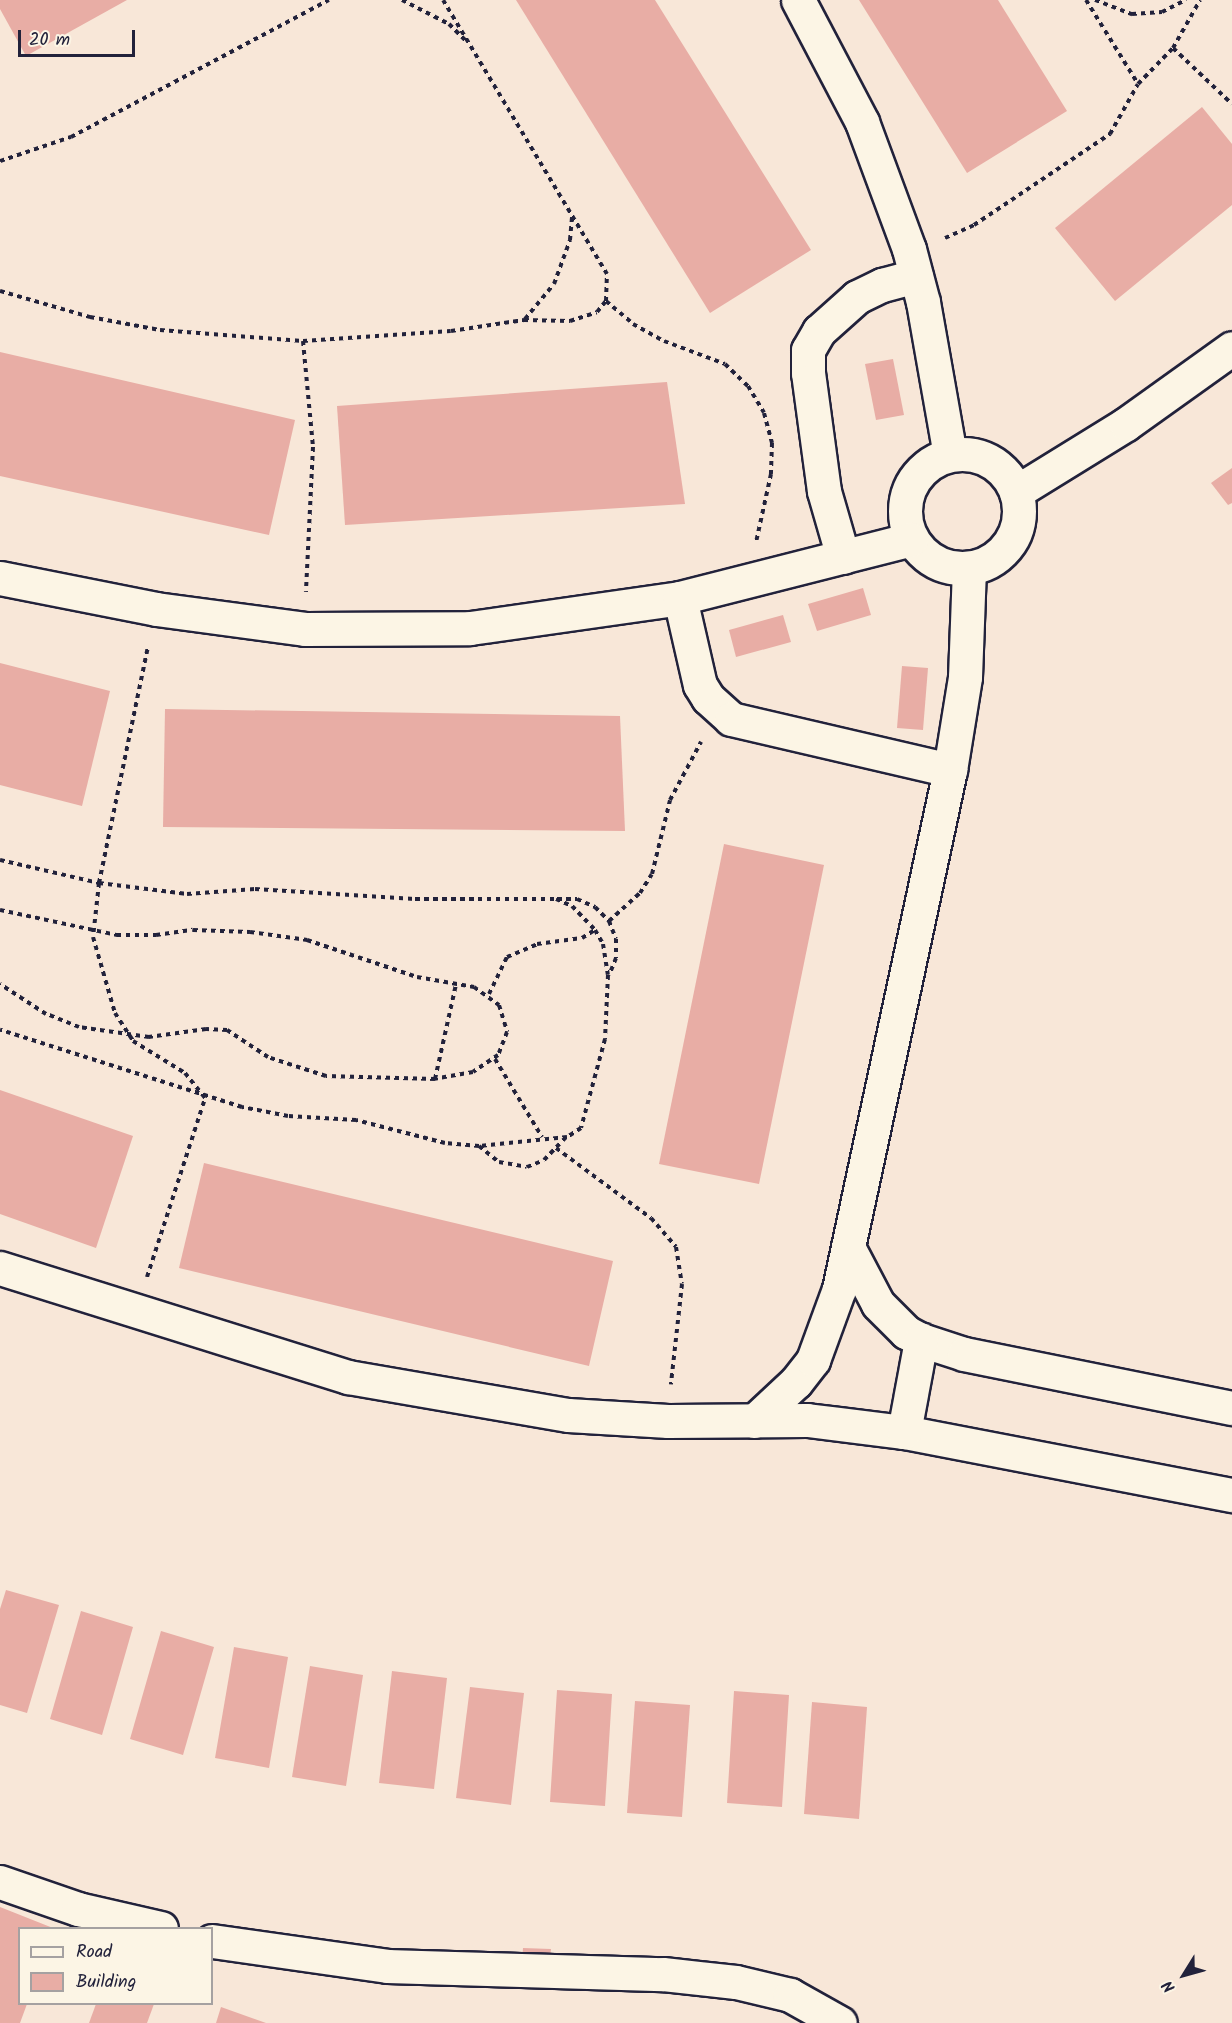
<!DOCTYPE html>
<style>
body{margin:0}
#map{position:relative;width:1232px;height:2023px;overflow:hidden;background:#f8e7d8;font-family:Kalam,sans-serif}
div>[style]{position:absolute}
.building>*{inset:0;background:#e8ada5}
.path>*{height:4px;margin-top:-2px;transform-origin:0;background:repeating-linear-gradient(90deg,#22223b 0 4.5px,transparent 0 9px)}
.roads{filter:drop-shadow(2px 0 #22223b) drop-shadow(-2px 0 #22223b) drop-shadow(0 2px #22223b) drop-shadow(0 -2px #22223b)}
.minor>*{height:33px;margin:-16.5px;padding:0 16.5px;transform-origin:16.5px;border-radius:16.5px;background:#fcf5e5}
.minor>.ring{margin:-16.5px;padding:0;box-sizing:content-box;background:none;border:33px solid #fcf5e5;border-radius:50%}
.path-bridge>*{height:4px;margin-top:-2px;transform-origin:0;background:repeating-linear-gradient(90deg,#22223b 0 4.5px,transparent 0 9px)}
span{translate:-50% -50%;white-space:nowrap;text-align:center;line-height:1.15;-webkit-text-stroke:4.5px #fcf5e5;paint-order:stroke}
.legend{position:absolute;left:18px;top:1927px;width:195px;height:78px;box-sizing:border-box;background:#fcf5e5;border:2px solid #a5a1a1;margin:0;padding:8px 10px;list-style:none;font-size:18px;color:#22223b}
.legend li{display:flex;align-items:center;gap:12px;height:30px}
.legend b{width:30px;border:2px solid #a5a1a1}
.north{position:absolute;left:1154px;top:1945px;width:60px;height:60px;-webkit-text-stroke:4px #fcf5e5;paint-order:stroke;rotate:233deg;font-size:16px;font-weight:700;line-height:24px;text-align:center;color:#22223b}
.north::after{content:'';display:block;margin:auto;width:21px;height:27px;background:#22223b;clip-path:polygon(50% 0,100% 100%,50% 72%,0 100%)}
.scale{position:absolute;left:18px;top:30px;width:117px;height:27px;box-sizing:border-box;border:3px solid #22223b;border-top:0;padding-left:8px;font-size:18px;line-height:21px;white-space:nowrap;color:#22223b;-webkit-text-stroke:4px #fcf5e5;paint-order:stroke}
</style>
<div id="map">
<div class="building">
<div style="clip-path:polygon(0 0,127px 0,26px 56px,0 9px)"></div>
<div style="clip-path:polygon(516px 0,655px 0,811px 250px,710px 313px)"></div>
<div style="clip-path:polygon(859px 0,998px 0,1067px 111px,967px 173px)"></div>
<div style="clip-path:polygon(1202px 107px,1232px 144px,1232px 205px,1115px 301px,1055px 228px)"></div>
<div style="clip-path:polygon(0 352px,295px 420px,269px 535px,0 476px)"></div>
<div style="clip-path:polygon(893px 359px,904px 415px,876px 420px,865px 364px)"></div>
<div style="clip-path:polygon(667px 382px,685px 504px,345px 525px,337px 406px)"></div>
<div style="clip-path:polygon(1232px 468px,1232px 503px,1228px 505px,1211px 483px)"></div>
<div style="clip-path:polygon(863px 588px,871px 615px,817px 631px,808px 604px)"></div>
<div style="clip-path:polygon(783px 615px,791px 642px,736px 657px,729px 630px)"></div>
<div style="clip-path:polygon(0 663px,110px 691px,82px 806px,0 785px)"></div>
<div style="clip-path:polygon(902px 666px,928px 668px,923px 730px,897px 728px)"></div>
<div style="clip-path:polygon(165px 709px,620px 716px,625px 831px,163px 827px)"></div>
<div style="clip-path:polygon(724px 844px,824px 865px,759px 1184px,659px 1164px)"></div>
<div style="clip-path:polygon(0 1090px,133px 1136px,96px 1248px,0 1214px)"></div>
<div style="clip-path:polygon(204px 1163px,613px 1261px,589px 1366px,179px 1268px)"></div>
<div style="clip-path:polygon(6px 1590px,59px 1605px,27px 1713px,0 1705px,0 1609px)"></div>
<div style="clip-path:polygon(81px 1611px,133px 1627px,102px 1735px,50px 1719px)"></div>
<div style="clip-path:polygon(161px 1631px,214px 1647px,183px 1755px,130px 1739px)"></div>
<div style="clip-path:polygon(234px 1647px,288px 1657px,269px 1768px,215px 1758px)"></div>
<div style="clip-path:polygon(310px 1666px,363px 1675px,346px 1786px,292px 1777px)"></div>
<div style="clip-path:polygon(392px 1671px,447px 1678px,434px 1789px,379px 1783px)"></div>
<div style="clip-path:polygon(470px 1687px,524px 1693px,511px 1805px,456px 1798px)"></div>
<div style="clip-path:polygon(557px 1690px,612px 1694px,605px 1806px,550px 1802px)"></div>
<div style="clip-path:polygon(734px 1691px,789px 1695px,782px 1807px,727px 1803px)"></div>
<div style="clip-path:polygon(635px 1701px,690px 1705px,682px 1817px,627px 1813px)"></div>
<div style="clip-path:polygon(812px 1702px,867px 1707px,859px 1819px,804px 1814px)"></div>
<div style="clip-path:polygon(0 1907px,53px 1928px,20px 1928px,20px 2004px,27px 2004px,20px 2023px,0 2023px)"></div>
<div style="clip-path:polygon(523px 1948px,551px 1949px,549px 1965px,522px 1962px)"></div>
<div style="clip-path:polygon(96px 2004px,154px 2004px,147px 2023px,89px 2023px)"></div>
<div style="clip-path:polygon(221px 2007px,266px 2023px,216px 2023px)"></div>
</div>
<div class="path">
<div style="left:402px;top:0;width:53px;rotate:27.1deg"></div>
<div style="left:449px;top:24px;width:23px;rotate:45deg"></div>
<div style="left:1086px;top:0;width:99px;rotate:58.2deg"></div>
<div style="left:1095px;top:0;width:40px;rotate:21deg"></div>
<div style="left:1132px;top:14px;width:30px;rotate:-4deg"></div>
<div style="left:1162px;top:12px;width:27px;rotate:-27deg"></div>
<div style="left:1173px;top:48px;width:81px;rotate:43.5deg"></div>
<div style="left:0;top:161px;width:75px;rotate:-18.7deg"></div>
<div style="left:71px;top:137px;width:292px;rotate:-28deg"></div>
<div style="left:945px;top:238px;width:32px;rotate:-24deg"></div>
<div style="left:974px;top:225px;width:164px;rotate:-33.8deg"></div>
<div style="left:1110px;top:134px;width:57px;rotate:-60.8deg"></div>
<div style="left:1138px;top:84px;width:50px;rotate:-45.8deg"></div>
<div style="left:1173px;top:48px;width:55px;rotate:-60.6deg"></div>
<div style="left:0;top:291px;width:94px;rotate:16.1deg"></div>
<div style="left:90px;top:317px;width:71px;rotate:10.5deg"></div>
<div style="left:160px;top:330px;width:143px;rotate:4.4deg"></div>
<div style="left:303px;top:341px;width:148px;rotate:-3.9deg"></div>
<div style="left:451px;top:331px;width:74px;rotate:-8.6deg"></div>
<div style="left:524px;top:320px;width:46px;rotate:1.2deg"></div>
<div style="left:570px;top:321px;width:28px;rotate:-18deg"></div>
<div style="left:597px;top:312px;width:14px;rotate:-51deg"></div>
<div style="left:606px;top:301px;width:27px;rotate:-88deg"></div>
<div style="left:607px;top:274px;width:319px;rotate:-120.9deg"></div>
<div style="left:606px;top:301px;width:35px;rotate:40deg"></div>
<div style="left:633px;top:324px;width:35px;rotate:29deg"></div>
<div style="left:664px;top:341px;width:65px;rotate:20.7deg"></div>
<div style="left:725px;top:364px;width:32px;rotate:44deg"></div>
<div style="left:748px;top:386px;width:31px;rotate:59deg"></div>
<div style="left:764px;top:413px;width:31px;rotate:75deg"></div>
<div style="left:772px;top:443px;width:31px;rotate:92deg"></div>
<div style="left:771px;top:474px;width:70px;rotate:102.4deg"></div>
<div style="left:525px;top:319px;width:45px;rotate:-50.4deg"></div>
<div style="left:554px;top:284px;width:47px;rotate:-70deg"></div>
<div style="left:570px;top:240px;width:23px;rotate:-85deg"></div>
<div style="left:303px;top:341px;width:106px;rotate:84.6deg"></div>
<div style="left:313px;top:447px;width:145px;rotate:92.8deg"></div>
<div style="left:0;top:860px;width:102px;rotate:13.1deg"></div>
<div style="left:99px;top:883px;width:89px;rotate:7.1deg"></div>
<div style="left:187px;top:894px;width:68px;rotate:-4.2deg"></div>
<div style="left:255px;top:889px;width:160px;rotate:3.6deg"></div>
<div style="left:415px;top:899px;width:141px"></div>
<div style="left:556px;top:899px;width:17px;rotate:24deg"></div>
<div style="left:572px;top:906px;width:33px;rotate:46deg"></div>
<div style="left:595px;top:930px;width:16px;rotate:60deg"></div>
<div style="left:603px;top:944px;width:31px;rotate:81deg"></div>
<div style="left:608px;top:975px;width:64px;rotate:92.7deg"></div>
<div style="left:605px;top:1039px;width:92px;rotate:105.1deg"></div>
<div style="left:581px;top:1128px;width:17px;rotate:147deg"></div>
<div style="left:567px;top:1137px;width:88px;rotate:174.2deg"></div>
<div style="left:479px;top:1146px;width:34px;rotate:-175deg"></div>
<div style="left:445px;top:1143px;width:92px;rotate:-165.5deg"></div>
<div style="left:356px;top:1120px;width:68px;rotate:-176.6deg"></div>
<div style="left:288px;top:1116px;width:47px;rotate:-168.9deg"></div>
<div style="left:242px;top:1107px;width:254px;rotate:-162.3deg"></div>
<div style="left:99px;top:883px;width:242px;rotate:-78.3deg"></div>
<div style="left:557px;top:899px;width:20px"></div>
<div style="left:577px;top:899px;width:20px;rotate:24deg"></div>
<div style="left:595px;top:907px;width:20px;rotate:45deg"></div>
<div style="left:609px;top:921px;width:19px;rotate:69deg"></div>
<div style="left:616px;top:939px;width:19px;rotate:90deg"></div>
<div style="left:616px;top:958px;width:18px;rotate:112deg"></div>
<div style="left:0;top:910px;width:120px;rotate:12.1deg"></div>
<div style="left:117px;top:935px;width:39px"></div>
<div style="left:156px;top:935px;width:37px;rotate:-8deg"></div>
<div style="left:193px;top:930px;width:57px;rotate:2deg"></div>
<div style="left:250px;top:932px;width:58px;rotate:8deg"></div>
<div style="left:307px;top:940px;width:116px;rotate:18.6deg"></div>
<div style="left:417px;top:977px;width:58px;rotate:10deg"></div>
<div style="left:474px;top:987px;width:31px;rotate:36deg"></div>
<div style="left:499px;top:1005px;width:28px;rotate:73deg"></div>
<div style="left:507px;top:1032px;width:25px;rotate:111deg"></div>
<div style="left:498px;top:1055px;width:30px;rotate:146deg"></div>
<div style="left:473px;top:1072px;width:39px;rotate:170deg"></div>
<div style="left:435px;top:1079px;width:109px;rotate:-178.4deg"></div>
<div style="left:326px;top:1076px;width:61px;rotate:-161.9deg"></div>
<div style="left:268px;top:1057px;width:49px;rotate:-146.6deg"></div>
<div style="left:227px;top:1030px;width:21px;rotate:-177deg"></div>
<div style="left:206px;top:1029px;width:58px;rotate:172deg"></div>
<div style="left:149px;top:1037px;width:71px;rotate:-171.9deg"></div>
<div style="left:79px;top:1027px;width:35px;rotate:-158deg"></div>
<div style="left:46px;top:1014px;width:55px;rotate:-146.9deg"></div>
<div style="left:609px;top:921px;width:42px;rotate:-42.1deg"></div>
<div style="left:640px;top:893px;width:22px;rotate:-58deg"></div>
<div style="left:652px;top:874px;width:76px;rotate:-76.3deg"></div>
<div style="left:670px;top:800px;width:66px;rotate:-61.9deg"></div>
<div style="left:489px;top:994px;width:41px;rotate:-64.1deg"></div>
<div style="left:507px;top:957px;width:33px;rotate:-23deg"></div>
<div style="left:537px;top:944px;width:45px;rotate:-7.6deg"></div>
<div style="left:582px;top:938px;width:15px;rotate:-32deg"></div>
<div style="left:495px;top:1059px;width:91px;rotate:58.9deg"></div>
<div style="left:435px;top:1079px;width:97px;rotate:-77.5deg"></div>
<div style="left:479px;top:1146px;width:26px;rotate:39deg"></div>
<div style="left:499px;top:1162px;width:28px;rotate:10deg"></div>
<div style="left:527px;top:1167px;width:18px;rotate:-22deg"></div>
<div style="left:544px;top:1160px;width:32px;rotate:-46deg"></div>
<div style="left:556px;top:1148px;width:118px;rotate:36.4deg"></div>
<div style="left:651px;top:1218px;width:38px;rotate:49deg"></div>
<div style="left:676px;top:1247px;width:37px;rotate:81deg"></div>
<div style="left:682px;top:1284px;width:101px;rotate:96.3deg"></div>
<div style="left:147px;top:1277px;width:188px;rotate:-72deg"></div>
</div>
<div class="roads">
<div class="minor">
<div style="left:798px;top:0;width:138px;rotate:62.3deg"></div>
<div style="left:862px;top:122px;width:135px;rotate:69.7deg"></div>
<div style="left:909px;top:249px;width:55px;rotate:75.2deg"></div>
<div style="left:923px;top:302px;width:155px;rotate:80deg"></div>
<div class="ring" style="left:905px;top:454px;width:81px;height:81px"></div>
<div style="left:1016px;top:492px;width:129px;rotate:-31.7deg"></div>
<div style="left:1126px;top:424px;width:130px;rotate:-35.6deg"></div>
<div style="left:843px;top:557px;width:69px;rotate:-106.1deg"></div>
<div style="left:824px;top:491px;width:119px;rotate:-97.7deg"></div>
<div style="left:808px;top:373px;width:23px;rotate:-90deg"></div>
<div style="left:808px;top:350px;width:22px;rotate:-60deg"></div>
<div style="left:819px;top:331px;width:51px;rotate:-41.8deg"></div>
<div style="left:857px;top:297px;width:28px;rotate:-26deg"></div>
<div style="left:882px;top:285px;width:35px;rotate:-15deg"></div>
<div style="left:0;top:578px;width:159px;rotate:11.2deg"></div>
<div style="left:156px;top:609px;width:150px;rotate:7.6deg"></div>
<div style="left:305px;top:629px;width:165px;rotate:-0.3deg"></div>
<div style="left:470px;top:628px;width:212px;rotate:-8.1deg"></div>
<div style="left:680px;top:598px;width:238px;rotate:-14.3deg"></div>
<div style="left:680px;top:598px;width:89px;rotate:77.1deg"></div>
<div style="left:700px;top:685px;width:15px;rotate:58deg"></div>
<div style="left:708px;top:698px;width:31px;rotate:42deg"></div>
<div style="left:731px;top:719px;width:225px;rotate:13.1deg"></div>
<div style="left:848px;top:1247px;width:64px;rotate:62.2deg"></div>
<div style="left:878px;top:1304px;width:40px;rotate:45deg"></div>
<div style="left:906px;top:1332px;width:17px;rotate:28deg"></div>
<div style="left:921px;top:1340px;width:45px;rotate:18deg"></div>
<div style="left:964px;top:1354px;width:273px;rotate:11.4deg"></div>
<div style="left:0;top:1268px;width:365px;rotate:17.4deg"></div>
<div style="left:348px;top:1377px;width:223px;rotate:9.8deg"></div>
<div style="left:568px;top:1415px;width:100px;rotate:3.4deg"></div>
<div style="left:668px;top:1421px;width:139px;rotate:-0.4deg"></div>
<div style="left:807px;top:1420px;width:98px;rotate:7.1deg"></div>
<div style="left:904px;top:1432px;width:334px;rotate:10.9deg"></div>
<div style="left:754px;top:1421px;width:57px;rotate:-42.9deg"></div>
<div style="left:796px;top:1382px;width:28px;rotate:-52deg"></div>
<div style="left:813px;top:1360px;width:76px;rotate:-69.9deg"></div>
<div style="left:839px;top:1289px;width:531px;rotate:-77.93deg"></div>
<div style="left:950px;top:770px;width:94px;rotate:-80.8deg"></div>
<div style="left:965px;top:677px;width:109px;rotate:-87.9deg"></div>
<div style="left:904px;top:1432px;width:94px;rotate:-79.5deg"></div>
<div style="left:0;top:1882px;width:83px;rotate:19.1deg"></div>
<div style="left:78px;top:1909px;width:85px;rotate:12.9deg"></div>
<div style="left:212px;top:1941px;width:177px;rotate:8.1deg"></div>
<div style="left:387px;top:1966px;width:276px;rotate:1.7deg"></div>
<div style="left:663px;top:1974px;width:73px;rotate:6.3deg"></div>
<div style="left:736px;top:1982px;width:56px;rotate:13.5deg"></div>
<div style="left:790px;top:1995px;width:57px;rotate:29.2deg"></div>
</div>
</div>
<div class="path-bridge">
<div style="left:99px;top:883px;width:54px;rotate:96.3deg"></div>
<div style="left:93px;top:937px;width:79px;rotate:73.9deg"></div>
<div style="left:115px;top:1013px;width:33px;rotate:57deg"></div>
<div style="left:133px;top:1041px;width:61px;rotate:31.6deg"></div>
<div style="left:185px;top:1073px;width:32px;rotate:51deg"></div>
</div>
<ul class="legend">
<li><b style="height:8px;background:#fcf5e5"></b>Road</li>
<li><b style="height:16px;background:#e8ada5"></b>Building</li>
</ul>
<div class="north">N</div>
<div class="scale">20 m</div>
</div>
